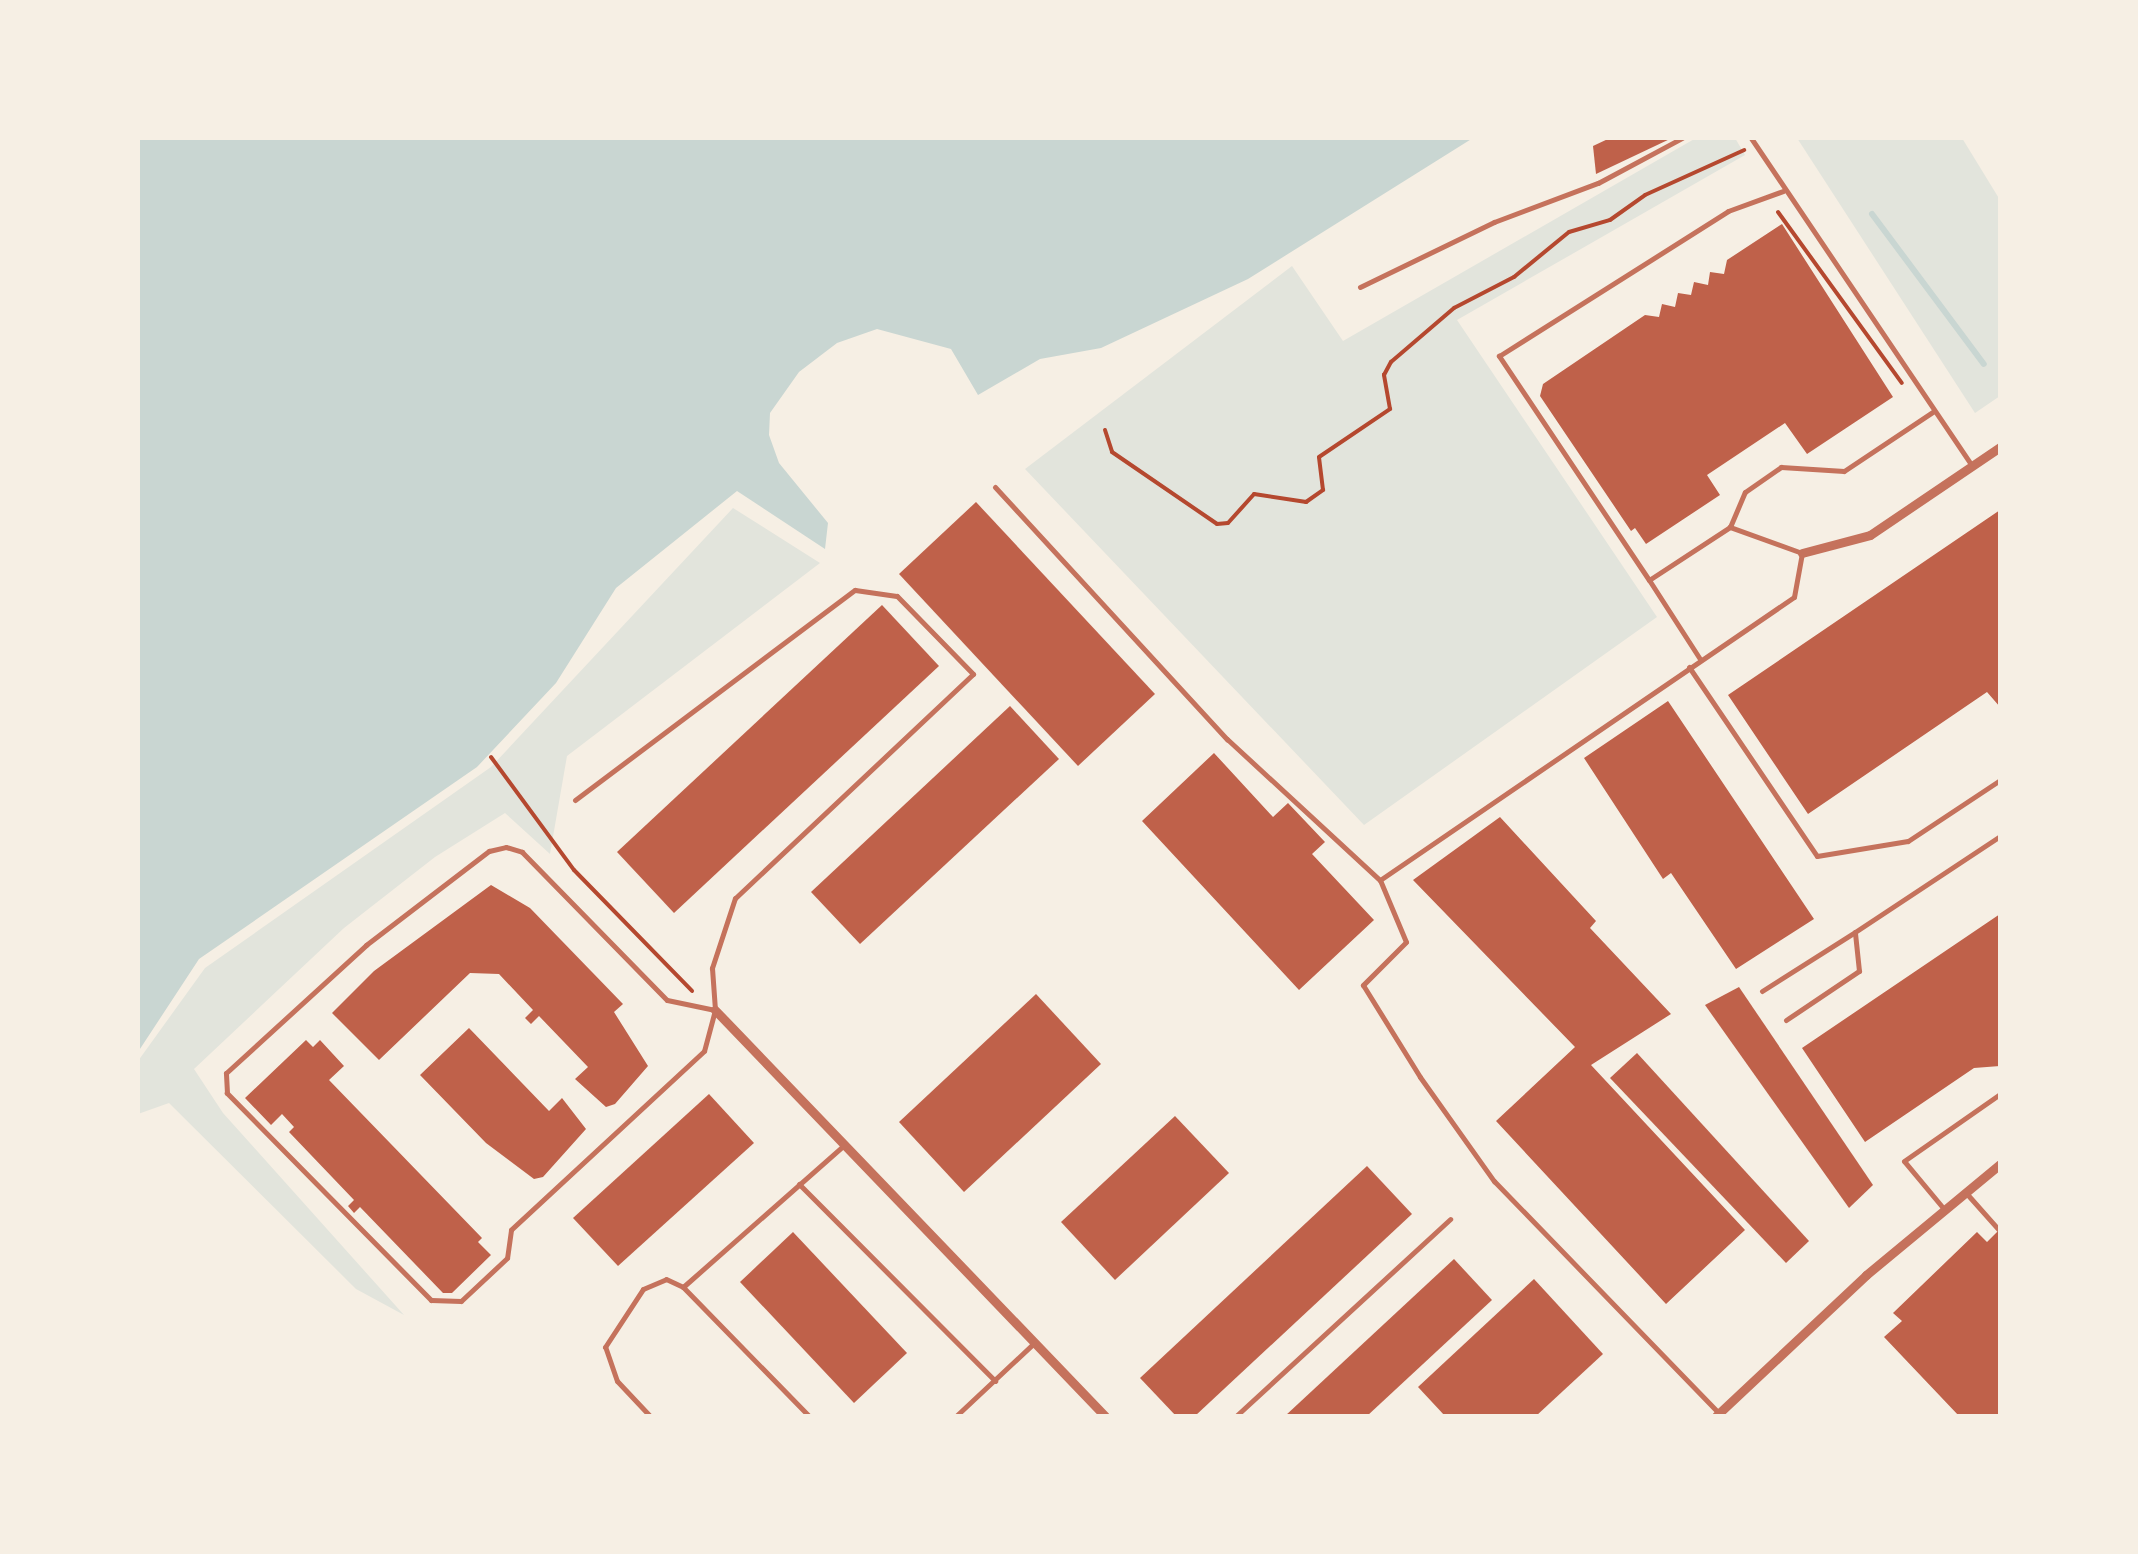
<!DOCTYPE html>
<style>
body{margin:0}
#map{position:relative;width:2138px;height:1554px;overflow:hidden;background:#f6efe4;font-family:Mulish,sans-serif}
div>[style]{position:absolute}
.green>*{inset:0;background:#e2e4dc}
.water>*{inset:0;background:#c9d6d2}
.stream>*{height:6px;margin:-3px;padding:0 3px;transform-origin:3px;border-radius:3px;background:#c9d6d2}
.building>*{inset:0;background:#bf614a}
.path>*{height:4px;margin:-2px;padding:0 2px;transform-origin:2px;border-radius:2px;background:#b5482f}
.service>*{height:5px;margin:-2.5px;padding:0 2.5px;transform-origin:2.5px;border-radius:2.5px;background:#c5725c}
.minor>*{height:9px;margin:-4.5px;padding:0 4.5px;transform-origin:4.5px;border-radius:4.5px;background:#c5725c}
span{translate:-50% -50%;white-space:nowrap;text-align:center;line-height:1.15;-webkit-text-stroke:10px #f6efe4;paint-order:stroke}
.frame{position:absolute;inset:0;border:140px solid #f6efe4;pointer-events:none}
</style>
<div id="map">
<div class="green">
<div style="clip-path:polygon(1696px 138px,1735px 138px,1745px 155px,1457px 320px,1657px 617px,1364px 825px,1025px 469px,1292px 266px,1343px 341px)"></div>
<div style="clip-path:polygon(1797px 138px,1962px 138px,2000px 200px,2000px 396px,1975px 413px)"></div>
<div style="clip-path:polygon(733px 508px,820px 563px,567px 756px,550px 854px,505px 813px,435px 857px,344px 928px,194px 1069px,223px 1113px,404px 1315px,356px 1289px,169px 1103px,138px 1114px,138px 1061px,205px 968px,491px 767px)"></div>
</div>
<div class="water">
<div style="clip-path:polygon(138px 138px,1473px 138px,1248px 279px,1101px 348px,1040px 359px,978px 395px,951px 349px,877px 329px,837px 343px,799px 372px,770px 413px,769px 435px,779px 463px,828px 523px,825px 549px,737px 491px,616px 588px,556px 683px,477px 767px,199px 959px,138px 1052px)"></div>
</div>
<div class="stream">
<div style="left:1872px;top:214px;width:187px;rotate:53.3deg"></div>
</div>
<div class="building">
<div style="clip-path:polygon(1610px 138px,1672px 138px,1596px 174px,1593px 146px)"></div>
<div style="clip-path:polygon(1782px 224px,1893px 397px,1807px 454px,1785px 423px,1707px 475px,1720px 495px,1646px 544px,1635px 528px,1631px 531px,1540px 396px,1543px 384px,1645px 315px,1659px 317px,1662px 304px,1675px 307px,1678px 293px,1691px 295px,1694px 282px,1708px 285px,1710px 272px,1724px 274px,1727px 260px)"></div>
<div style="clip-path:polygon(976px 502px,1155px 694px,1078px 766px,899px 574px)"></div>
<div style="clip-path:polygon(2000px 510px,2000px 707px,1987px 692px,1808px 814px,1728px 695px)"></div>
<div style="clip-path:polygon(882px 605px,939px 666px,674px 913px,617px 852px)"></div>
<div style="clip-path:polygon(1668px 701px,1814px 919px,1736px 969px,1671px 873px,1663px 879px,1584px 758px)"></div>
<div style="clip-path:polygon(1010px 706px,1059px 759px,860px 944px,811px 892px)"></div>
<div style="clip-path:polygon(1214px 753px,1273px 817px,1288px 803px,1325px 842px,1312px 854px,1374px 920px,1299px 990px,1142px 821px)"></div>
<div style="clip-path:polygon(1500px 817px,1596px 921px,1590px 928px,1671px 1014px,1591px 1065px,1745px 1230px,1666px 1304px,1496px 1121px,1575px 1047px,1413px 880px)"></div>
<div style="clip-path:polygon(491px 885px,530px 908px,623px 1004px,614px 1012px,648px 1066px,615px 1104px,606px 1107px,575px 1079px,588px 1067px,539px 1016px,531px 1024px,525px 1018px,533px 1010px,499px 974px,470px 973px,379px 1060px,332px 1013px,374px 971px)"></div>
<div style="clip-path:polygon(2000px 914px,2000px 1066px,1974px 1068px,1865px 1142px,1802px 1048px)"></div>
<div style="clip-path:polygon(1739px 987px,1873px 1185px,1849px 1208px,1705px 1005px)"></div>
<div style="clip-path:polygon(1036px 994px,1101px 1064px,964px 1192px,899px 1122px)"></div>
<div style="clip-path:polygon(469px 1028px,549px 1111px,562px 1098px,586px 1129px,543px 1177px,534px 1179px,486px 1143px,420px 1075px)"></div>
<div style="clip-path:polygon(306px 1040px,313px 1047px,320px 1040px,344px 1066px,329px 1080px,482px 1238px,478px 1242px,491px 1255px,452px 1293px,443px 1293px,360px 1207px,354px 1213px,348px 1206px,354px 1200px,289px 1132px,294px 1127px,282px 1114px,271px 1125px,245px 1098px)"></div>
<div style="clip-path:polygon(1637px 1053px,1809px 1241px,1786px 1263px,1610px 1078px)"></div>
<div style="clip-path:polygon(709px 1094px,754px 1143px,618px 1266px,573px 1218px)"></div>
<div style="clip-path:polygon(1175px 1116px,1229px 1173px,1115px 1280px,1061px 1222px)"></div>
<div style="clip-path:polygon(1367px 1166px,1412px 1214px,1195px 1416px,1176px 1416px,1140px 1378px)"></div>
<div style="clip-path:polygon(2000px 1229px,2000px 1416px,1959px 1416px,1884px 1337px,1902px 1321px,1893px 1313px,1977px 1232px,1987px 1242px)"></div>
<div style="clip-path:polygon(793px 1232px,907px 1353px,854px 1403px,740px 1282px)"></div>
<div style="clip-path:polygon(1454px 1259px,1492px 1300px,1367px 1416px,1285px 1416px)"></div>
<div style="clip-path:polygon(1534px 1279px,1603px 1354px,1536px 1416px,1445px 1416px,1418px 1387px)"></div>
</div>
<div class="path">
<div style="left:1778px;top:212px;width:211px;rotate:54.1deg"></div>
<div style="left:1105px;top:430px;width:23px;rotate:72deg"></div>
<div style="left:1112px;top:452px;width:127px;rotate:34.4deg"></div>
<div style="left:1217px;top:524px;width:11px;rotate:-5deg"></div>
<div style="left:1228px;top:523px;width:39px;rotate:-48deg"></div>
<div style="left:1254px;top:494px;width:53px;rotate:8.7deg"></div>
<div style="left:1306px;top:502px;width:21px;rotate:-35deg"></div>
<div style="left:1323px;top:490px;width:33px;rotate:-97deg"></div>
<div style="left:1319px;top:457px;width:86px;rotate:-34.1deg"></div>
<div style="left:1390px;top:409px;width:35px;rotate:-100deg"></div>
<div style="left:1384px;top:375px;width:15px;rotate:-62deg"></div>
<div style="left:1391px;top:362px;width:83px;rotate:-40.6deg"></div>
<div style="left:1454px;top:308px;width:68px;rotate:-27.3deg"></div>
<div style="left:1514px;top:277px;width:71px;rotate:-39.3deg"></div>
<div style="left:1569px;top:232px;width:43px;rotate:-16.3deg"></div>
<div style="left:1610px;top:220px;width:43px;rotate:-35.5deg"></div>
<div style="left:1645px;top:195px;width:109px;rotate:-24.4deg"></div>
<div style="left:491px;top:757px;width:140px;rotate:53.7deg"></div>
<div style="left:574px;top:870px;width:169px;rotate:45.7deg"></div>
</div>
<div class="service">
<div style="left:1751px;top:138px;width:396px;rotate:56deg"></div>
<div style="left:1360px;top:287px;width:149px;rotate:-25.9deg"></div>
<div style="left:1494px;top:222px;width:111px;rotate:-20.6deg"></div>
<div style="left:1598px;top:183px;width:95px;rotate:-28.2deg"></div>
<div style="left:995px;top:487px;width:343px;rotate:47.4deg"></div>
<div style="left:1227px;top:739px;width:208px;rotate:42.7deg"></div>
<div style="left:1380px;top:880px;width:501px;rotate:-34.36deg"></div>
<div style="left:1794px;top:597px;width:45px;rotate:-79.7deg"></div>
<div style="left:1802px;top:553px;width:77px;rotate:-160.1deg"></div>
<div style="left:1649px;top:580px;width:270px;rotate:-123.8deg"></div>
<div style="left:1499px;top:356px;width:271px;rotate:-32.3deg"></div>
<div style="left:1728px;top:211px;width:59px;rotate:-20deg"></div>
<div style="left:1700px;top:659px;width:94px;rotate:-122.8deg"></div>
<div style="left:1649px;top:580px;width:97px;rotate:-33.2deg"></div>
<div style="left:1730px;top:527px;width:38px;rotate:-67deg"></div>
<div style="left:1745px;top:492px;width:44px;rotate:-34.8deg"></div>
<div style="left:1781px;top:467px;width:63px;rotate:3.6deg"></div>
<div style="left:1844px;top:471px;width:108px;rotate:-33.7deg"></div>
<div style="left:1689px;top:667px;width:228px;rotate:55.9deg"></div>
<div style="left:1817px;top:856px;width:92px;rotate:-9.4deg"></div>
<div style="left:1908px;top:841px;width:110px;rotate:-33.5deg"></div>
<div style="left:575px;top:800px;width:350px;rotate:-36.9deg"></div>
<div style="left:855px;top:590px;width:42px;rotate:8.1deg"></div>
<div style="left:897px;top:596px;width:109px;rotate:45.7deg"></div>
<div style="left:973px;top:674px;width:327px;rotate:136.7deg"></div>
<div style="left:735px;top:898px;width:74px;rotate:108.2deg"></div>
<div style="left:712px;top:968px;width:42px;rotate:85.9deg"></div>
<div style="left:715px;top:1010px;width:42px;rotate:105deg"></div>
<div style="left:704px;top:1051px;width:263px;rotate:137.2deg"></div>
<div style="left:511px;top:1230px;width:28px;rotate:98deg"></div>
<div style="left:507px;top:1258px;width:63px;rotate:136.9deg"></div>
<div style="left:461px;top:1301px;width:30px;rotate:-178deg"></div>
<div style="left:431px;top:1300px;width:291px;rotate:-134.6deg"></div>
<div style="left:227px;top:1093px;width:20px;rotate:-93deg"></div>
<div style="left:226px;top:1073px;width:190px;rotate:-42.4deg"></div>
<div style="left:366px;top:945px;width:155px;rotate:-37.4deg"></div>
<div style="left:489px;top:851px;width:17px;rotate:-13deg"></div>
<div style="left:506px;top:847px;width:17px;rotate:17deg"></div>
<div style="left:522px;top:852px;width:207px;rotate:45.6deg"></div>
<div style="left:667px;top:1000px;width:49px;rotate:11.8deg"></div>
<div style="left:1380px;top:880px;width:67px;rotate:67.2deg"></div>
<div style="left:1406px;top:942px;width:61px;rotate:135deg"></div>
<div style="left:1363px;top:985px;width:108px;rotate:58.2deg"></div>
<div style="left:1420px;top:1077px;width:128px;rotate:54.6deg"></div>
<div style="left:1494px;top:1181px;width:323px;rotate:45.9deg"></div>
<div style="left:1762px;top:991px;width:110px;rotate:-32.4deg"></div>
<div style="left:1786px;top:1020px;width:88px;rotate:-33.9deg"></div>
<div style="left:1859px;top:971px;width:39px;rotate:-96deg"></div>
<div style="left:1855px;top:932px;width:174px;rotate:-33.5deg"></div>
<div style="left:799px;top:1184px;width:278px;rotate:45.1deg"></div>
<div style="left:1967px;top:1194px;width:48px;rotate:48.4deg"></div>
<div style="left:1944px;top:1209px;width:62px;rotate:-129.8deg"></div>
<div style="left:1904px;top:1161px;width:117px;rotate:-34.9deg"></div>
<div style="left:683px;top:1287px;width:215px;rotate:-41.4deg"></div>
<div style="left:650px;top:1416px;width:48px;rotate:-133.3deg"></div>
<div style="left:617px;top:1381px;width:36px;rotate:-109deg"></div>
<div style="left:605px;top:1347px;width:69px;rotate:-56.8deg"></div>
<div style="left:643px;top:1289px;width:25px;rotate:-23deg"></div>
<div style="left:666px;top:1279px;width:19px;rotate:25deg"></div>
<div style="left:683px;top:1287px;width:180px;rotate:45.7deg"></div>
<div style="left:956px;top:1416px;width:107px;rotate:-43.1deg"></div>
<div style="left:1236px;top:1416px;width:291px;rotate:-42.6deg"></div>
</div>
<div class="minor">
<div style="left:1802px;top:553px;width:70px;rotate:-14.8deg"></div>
<div style="left:1870px;top:535px;width:157px;rotate:-34.1deg"></div>
<div style="left:715px;top:1010px;width:563px;rotate:46.15deg"></div>
<div style="left:1716px;top:1416px;width:206px;rotate:-43.2deg"></div>
<div style="left:1866px;top:1275px;width:174px;rotate:-39.6deg"></div>
</div>
<div class="frame"></div>
</div>
